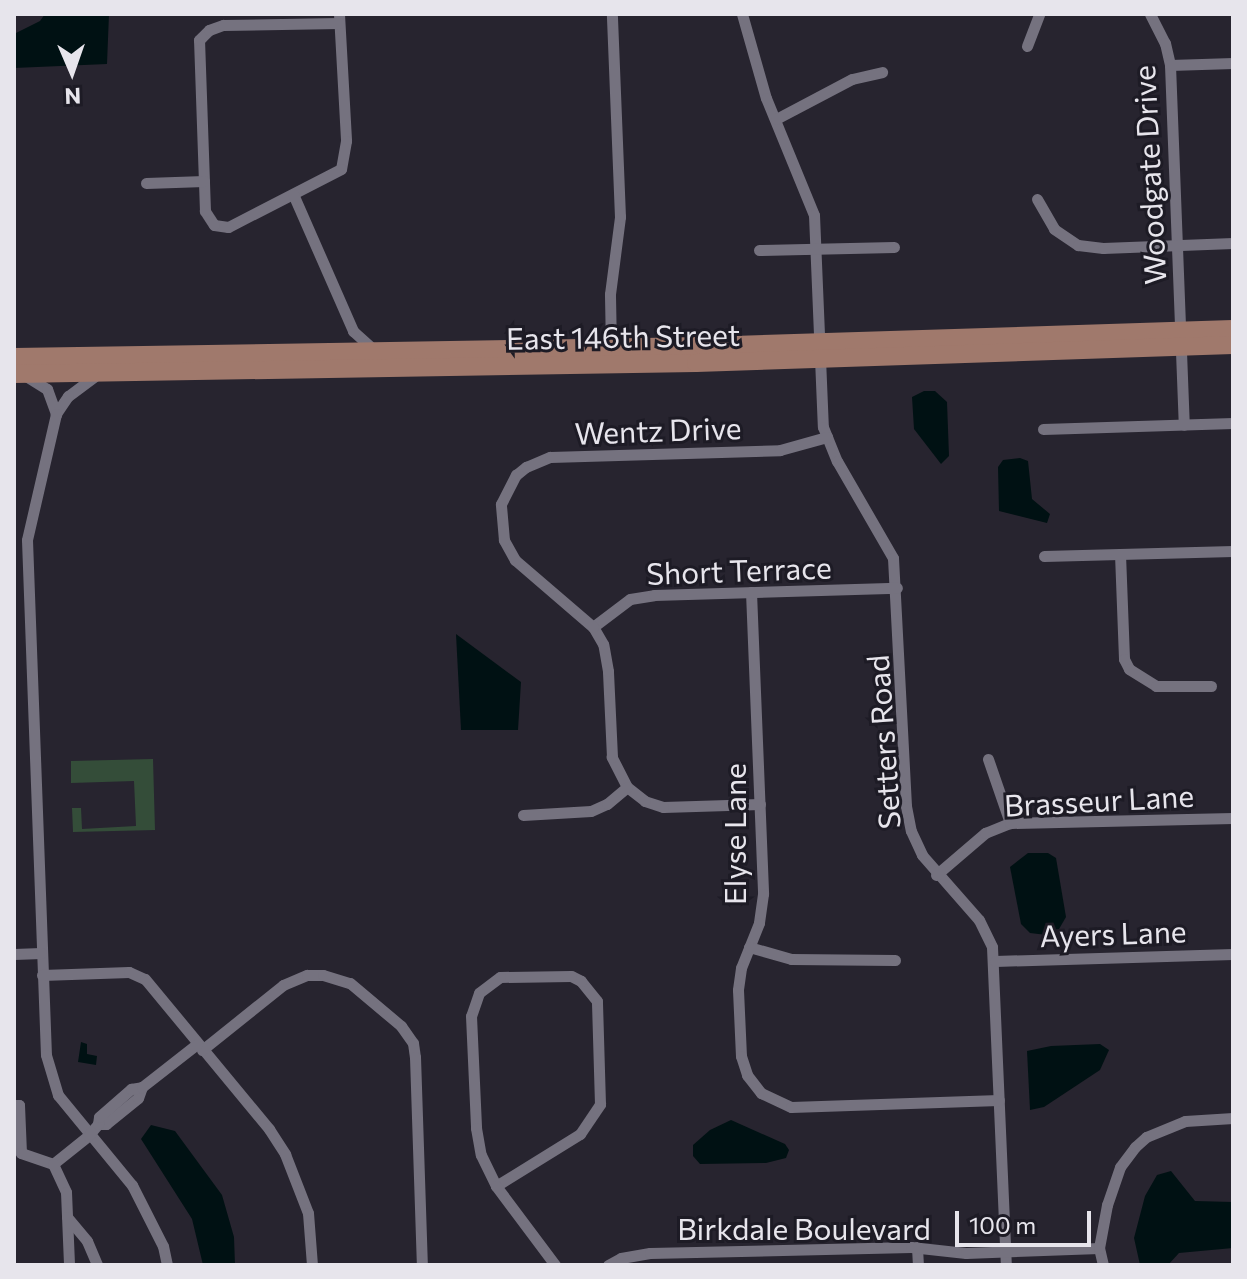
<!DOCTYPE html>
<style>
body{margin:0}
#map{position:relative;width:1247px;height:1279px;overflow:hidden;background:#27242f;font-family:Commissioner,sans-serif}
div>[style]{position:absolute}
.green>*{inset:0;background:#344d39}
.water>*{inset:0;background:#001113}
.minor>*{height:11px;margin:-5.5px;padding:0 5.5px;transform-origin:5.5px;border-radius:5.5px;background:#75727f}
.primary>*{height:18px;margin:-9px;padding:0 9px;transform-origin:9px;border-radius:9px;background:#a0796c}
span{translate:-50% -50%;white-space:nowrap;text-align:center;line-height:1.15;-webkit-text-stroke:6px #1d1b25;paint-order:stroke}
.street-label{font-size:30px;color:#e7e5ec}
.frame{position:absolute;inset:0;border:16px solid #e7e5ec;pointer-events:none}
.north{position:absolute;left:32px;top:32px;width:80px;height:80px;-webkit-text-stroke:6px #1d1b25;paint-order:stroke;rotate:178deg;font-size:22px;font-weight:700;line-height:32px;text-align:center;color:#e7e5ec}
.north::after{content:'';display:block;margin:auto;width:28px;height:36px;background:#e7e5ec;clip-path:polygon(50% 0,100% 100%,50% 72%,0 100%)}
.scale{position:absolute;left:955px;top:1211px;width:136px;height:36px;box-sizing:border-box;border:4px solid #e7e5ec;border-top:0;padding-left:10px;font-size:24px;line-height:28px;white-space:nowrap;color:#e7e5ec;-webkit-text-stroke:6px #1d1b25;paint-order:stroke}
</style>
<div id="map">
<div class="green">
<div style="clip-path:polygon(153px 759px,155px 830px,73px 832px,72px 808px,81px 808px,82px 829px,136px 826px,134px 781px,71px 783px,71px 761px)"></div>
</div>
<div class="water">
<div style="clip-path:polygon(45px 14px,109px 14px,107px 64px,14px 68px,14px 34px,40px 21px)"></div>
<div style="clip-path:polygon(924px 391px,935px 391px,947px 402px,949px 456px,941px 464px,914px 429px,912px 397px)"></div>
<div style="clip-path:polygon(1020px 458px,1028px 461px,1032px 499px,1050px 514px,1047px 523px,999px 511px,998px 467px,1003px 460px)"></div>
<div style="clip-path:polygon(456px 634px,521px 682px,518px 730px,461px 730px)"></div>
<div style="clip-path:polygon(1028px 853px,1048px 853px,1056px 858px,1066px 917px,1055px 936px,1030px 933px,1021px 924px,1010px 867px)"></div>
<div style="clip-path:polygon(81px 1042px,87px 1044px,87px 1054px,97px 1056px,96px 1065px,78px 1062px)"></div>
<div style="clip-path:polygon(1100px 1044px,1109px 1050px,1100px 1070px,1044px 1107px,1030px 1110px,1027px 1051px,1051px 1046px)"></div>
<div style="clip-path:polygon(731px 1120px,785px 1144px,789px 1150px,786px 1158px,766px 1163px,700px 1164px,693px 1156px,693px 1145px,710px 1130px)"></div>
<div style="clip-path:polygon(151px 1125px,175px 1131px,222px 1195px,234px 1237px,235px 1265px,203px 1265px,192px 1219px,141px 1139px)"></div>
<div style="clip-path:polygon(1171px 1171px,1195px 1201px,1233px 1202px,1233px 1248px,1179px 1253px,1168px 1265px,1140px 1265px,1134px 1238px,1145px 1196px,1157px 1175px)"></div>
</div>
<div class="minor">
<div style="left:339px;top:14px;width:127px;rotate:86.8deg"></div>
<div style="left:346px;top:141px;width:28px;rotate:100deg"></div>
<div style="left:341px;top:169px;width:127px;rotate:152.8deg"></div>
<div style="left:228px;top:227px;width:14px;rotate:-172deg"></div>
<div style="left:214px;top:225px;width:17px;rotate:-123deg"></div>
<div style="left:205px;top:211px;width:171px;rotate:-92deg"></div>
<div style="left:199px;top:40px;width:14px;rotate:-45deg"></div>
<div style="left:209px;top:30px;width:15px;rotate:-20deg"></div>
<div style="left:223px;top:25px;width:116px;rotate:-1deg"></div>
<div style="left:742px;top:14px;width:87px;rotate:74.1deg"></div>
<div style="left:766px;top:98px;width:126px;rotate:67.7deg"></div>
<div style="left:814px;top:215px;width:212px;rotate:87.6deg"></div>
<div style="left:823px;top:427px;width:37px;rotate:68deg"></div>
<div style="left:837px;top:461px;width:112px;rotate:60deg"></div>
<div style="left:893px;top:558px;width:248px;rotate:87deg"></div>
<div style="left:906px;top:806px;width:25px;rotate:79deg"></div>
<div style="left:911px;top:831px;width:26px;rotate:65deg"></div>
<div style="left:922px;top:855px;width:86px;rotate:48.8deg"></div>
<div style="left:979px;top:920px;width:30px;rotate:64deg"></div>
<div style="left:992px;top:947px;width:318px;rotate:87.5deg"></div>
<div style="left:1150px;top:14px;width:33px;rotate:63deg"></div>
<div style="left:1165px;top:43px;width:23px;rotate:77deg"></div>
<div style="left:1170px;top:65px;width:360px;rotate:87.8deg"></div>
<div style="left:1027px;top:46px;width:34px;rotate:-69deg"></div>
<div style="left:1170px;top:65px;width:63px;rotate:-1.8deg"></div>
<div style="left:776px;top:119px;width:86px;rotate:-27.8deg"></div>
<div style="left:852px;top:79px;width:31px;rotate:-13deg"></div>
<div style="left:146px;top:183px;width:58px;rotate:-2deg"></div>
<div style="left:293px;top:194px;width:150px;rotate:66.3deg"></div>
<div style="left:353px;top:331px;width:30px;rotate:42deg"></div>
<div style="left:1037px;top:199px;width:34px;rotate:60deg"></div>
<div style="left:1054px;top:229px;width:29px;rotate:34deg"></div>
<div style="left:1078px;top:245px;width:25px;rotate:7deg"></div>
<div style="left:1103px;top:248px;width:130px;rotate:-2.2deg"></div>
<div style="left:759px;top:250px;width:135px;rotate:-1.3deg"></div>
<div style="left:611px;top:348px;width:54px;rotate:-91.1deg"></div>
<div style="left:610px;top:294px;width:78px;rotate:-82.6deg"></div>
<div style="left:620px;top:217px;width:203px;rotate:-92.3deg"></div>
<div style="left:26px;top:376px;width:25px;rotate:32deg"></div>
<div style="left:47px;top:389px;width:27px;rotate:70deg"></div>
<div style="left:95px;top:376px;width:34px;rotate:143deg"></div>
<div style="left:68px;top:396px;width:22px;rotate:124deg"></div>
<div style="left:56px;top:414px;width:129px;rotate:103deg"></div>
<div style="left:27px;top:540px;width:515px;rotate:87.89deg"></div>
<div style="left:46px;top:1055px;width:42px;rotate:73.3deg"></div>
<div style="left:58px;top:1095px;width:117px;rotate:50.6deg"></div>
<div style="left:132px;top:1185px;width:68px;rotate:63.1deg"></div>
<div style="left:163px;top:1246px;width:19px;rotate:78deg"></div>
<div style="left:1043px;top:429px;width:190px;rotate:-1.8deg"></div>
<div style="left:1120px;top:554px;width:105px;rotate:87.8deg"></div>
<div style="left:1124px;top:659px;width:11px;rotate:63deg"></div>
<div style="left:1129px;top:669px;width:32px;rotate:32deg"></div>
<div style="left:1156px;top:686px;width:55px"></div>
<div style="left:1044px;top:556px;width:189px;rotate:-1.5deg"></div>
<div style="left:751px;top:592px;width:302px;rotate:87.7deg"></div>
<div style="left:763px;top:894px;width:29px;rotate:98deg"></div>
<div style="left:759px;top:923px;width:48px;rotate:111.8deg"></div>
<div style="left:741px;top:968px;width:22px;rotate:98deg"></div>
<div style="left:738px;top:990px;width:66px;rotate:87.4deg"></div>
<div style="left:741px;top:1056px;width:20px;rotate:72deg"></div>
<div style="left:747px;top:1075px;width:23px;rotate:52deg"></div>
<div style="left:761px;top:1093px;width:33px;rotate:25deg"></div>
<div style="left:791px;top:1107px;width:208px;rotate:-1.9deg"></div>
<div style="left:593px;top:627px;width:46px;rotate:-37.1deg"></div>
<div style="left:630px;top:599px;width:24px;rotate:-9deg"></div>
<div style="left:654px;top:595px;width:243px;rotate:-1.7deg"></div>
<div style="left:988px;top:759px;width:68px;rotate:71deg"></div>
<div style="left:760px;top:804px;width:97px;rotate:178.2deg"></div>
<div style="left:663px;top:807px;width:19px;rotate:-162deg"></div>
<div style="left:645px;top:801px;width:23px;rotate:-142deg"></div>
<div style="left:627px;top:787px;width:34px;rotate:-117deg"></div>
<div style="left:612px;top:757px;width:86px;rotate:-92.7deg"></div>
<div style="left:608px;top:671px;width:27px;rotate:-100deg"></div>
<div style="left:603px;top:644px;width:20px;rotate:-120deg"></div>
<div style="left:593px;top:627px;width:103px;rotate:-139.3deg"></div>
<div style="left:515px;top:560px;width:23px;rotate:-119deg"></div>
<div style="left:504px;top:540px;width:36px;rotate:-95deg"></div>
<div style="left:501px;top:504px;width:33px;rotate:-63deg"></div>
<div style="left:516px;top:475px;width:13px;rotate:-39deg"></div>
<div style="left:526px;top:467px;width:26px;rotate:-23deg"></div>
<div style="left:550px;top:457px;width:230px;rotate:-1.7deg"></div>
<div style="left:780px;top:450px;width:49px;rotate:-15.5deg"></div>
<div style="left:523px;top:815px;width:68px;rotate:-3.4deg"></div>
<div style="left:591px;top:811px;width:17px;rotate:-24deg"></div>
<div style="left:607px;top:804px;width:26px;rotate:-40deg"></div>
<div style="left:936px;top:875px;width:65px;rotate:-40.6deg"></div>
<div style="left:985px;top:833px;width:27px;rotate:-22deg"></div>
<div style="left:1010px;top:823px;width:223px;rotate:-1.3deg"></div>
<div style="left:749px;top:947px;width:44px;rotate:15.9deg"></div>
<div style="left:791px;top:959px;width:104px;rotate:0.6deg"></div>
<div style="left:14px;top:954px;width:27px;rotate:-2deg"></div>
<div style="left:995px;top:961px;width:238px;rotate:-1.7deg"></div>
<div style="left:42px;top:975px;width:87px;rotate:-2deg"></div>
<div style="left:129px;top:972px;width:17px;rotate:24deg"></div>
<div style="left:145px;top:979px;width:195px;rotate:50.4deg"></div>
<div style="left:269px;top:1129px;width:30px;rotate:57deg"></div>
<div style="left:285px;top:1154px;width:63px;rotate:68.7deg"></div>
<div style="left:308px;top:1213px;width:52px;rotate:85.6deg"></div>
<div style="left:202px;top:1050px;width:104px;rotate:-38.7deg"></div>
<div style="left:283px;top:985px;width:26px;rotate:-23deg"></div>
<div style="left:307px;top:975px;width:16px"></div>
<div style="left:323px;top:975px;width:28px;rotate:17deg"></div>
<div style="left:350px;top:983px;width:67px;rotate:40.1deg"></div>
<div style="left:401px;top:1026px;width:21px;rotate:55deg"></div>
<div style="left:413px;top:1043px;width:14px;rotate:82deg"></div>
<div style="left:415px;top:1057px;width:208px;rotate:88.1deg"></div>
<div style="left:14px;top:1105px;width:5px"></div>
<div style="left:19px;top:1105px;width:48px;rotate:87.6deg"></div>
<div style="left:21px;top:1153px;width:34px;rotate:19deg"></div>
<div style="left:98px;top:1124px;width:8px"></div>
<div style="left:106px;top:1124px;width:41px;rotate:-39.1deg"></div>
<div style="left:138px;top:1098px;width:12px;rotate:-70deg"></div>
<div style="left:53px;top:1164px;width:45px;rotate:-38.7deg"></div>
<div style="left:88px;top:1136px;width:16px;rotate:-50deg"></div>
<div style="left:98px;top:1124px;width:7px;rotate:-82deg"></div>
<div style="left:99px;top:1117px;width:43px;rotate:-41.2deg"></div>
<div style="left:131px;top:1089px;width:11px;rotate:-10deg"></div>
<div style="left:142px;top:1087px;width:70px;rotate:-38deg"></div>
<div style="left:53px;top:1164px;width:31px;rotate:65deg"></div>
<div style="left:66px;top:1192px;width:73px;rotate:87.6deg"></div>
<div style="left:496px;top:1186px;width:99px;rotate:-31.8deg"></div>
<div style="left:580px;top:1134px;width:36px;rotate:-56deg"></div>
<div style="left:600px;top:1104px;width:103px;rotate:-91.7deg"></div>
<div style="left:597px;top:1001px;width:26px;rotate:-129deg"></div>
<div style="left:581px;top:981px;width:11px;rotate:-153deg"></div>
<div style="left:571px;top:976px;width:71px;rotate:179.2deg"></div>
<div style="left:500px;top:977px;width:26px;rotate:143deg"></div>
<div style="left:479px;top:993px;width:24px;rotate:109deg"></div>
<div style="left:471px;top:1016px;width:112px;rotate:87.4deg"></div>
<div style="left:476px;top:1128px;width:27px;rotate:80deg"></div>
<div style="left:481px;top:1155px;width:34px;rotate:64deg"></div>
<div style="left:496px;top:1186px;width:99px;rotate:53.2deg"></div>
<div style="left:67px;top:1217px;width:31px;rotate:50deg"></div>
<div style="left:87px;top:1241px;width:26px;rotate:67deg"></div>
<div style="left:917px;top:1247px;width:18px;rotate:87deg"></div>
<div style="left:608px;top:1265px;width:15px;rotate:-28deg"></div>
<div style="left:621px;top:1258px;width:29px;rotate:-10deg"></div>
<div style="left:650px;top:1253px;width:261px;rotate:-1.3deg"></div>
<div style="left:911px;top:1247px;width:55px;rotate:6.2deg"></div>
<div style="left:966px;top:1253px;width:133px;rotate:-2.2deg"></div>
<div style="left:1103px;top:1265px;width:17px;rotate:-103deg"></div>
<div style="left:1099px;top:1248px;width:44px;rotate:-79.5deg"></div>
<div style="left:1107px;top:1205px;width:40px;rotate:-71.1deg"></div>
<div style="left:1120px;top:1167px;width:25px;rotate:-53deg"></div>
<div style="left:1135px;top:1147px;width:15px;rotate:-42deg"></div>
<div style="left:1146px;top:1137px;width:42px;rotate:-22.3deg"></div>
<div style="left:1185px;top:1121px;width:48px;rotate:-3.6deg"></div>
</div>
<div class="primary">
<div style="left:14px;top:357px;width:689px;rotate:-0.91deg"></div>
<div style="left:703px;top:346px;width:530px;rotate:-1.84deg"></div>
<div style="left:14px;top:374px;width:682px;rotate:-0.92deg"></div>
<div style="left:696px;top:363px;width:537px;rotate:-1.92deg"></div>
</div>
<div class="street-label">
<span style="left:1149px;top:175px;rotate:-93deg">Woodgate Drive</span>
<span style="left:623px;top:336px;rotate:-1deg">East 146th Street</span>
<span style="left:658px;top:430px;rotate:-2deg">Wentz Drive</span>
<span style="left:739px;top:570px;rotate:-2deg">Short Terrace</span>
<span style="left:883px;top:742px;rotate:-94deg">Setters Road</span>
<span style="left:1099px;top:800px;rotate:-3deg">Brasseur Lane</span>
<span style="left:734px;top:834px;rotate:-90deg">Elyse Lane</span>
<span style="left:1113px;top:933px;rotate:-2deg">Ayers Lane</span>
<span style="left:804px;top:1228px">Birkdale Boulevard</span>
</div>
<div class="frame"></div>
<div class="north">N</div>
<div class="scale">100 m</div>
</div>
